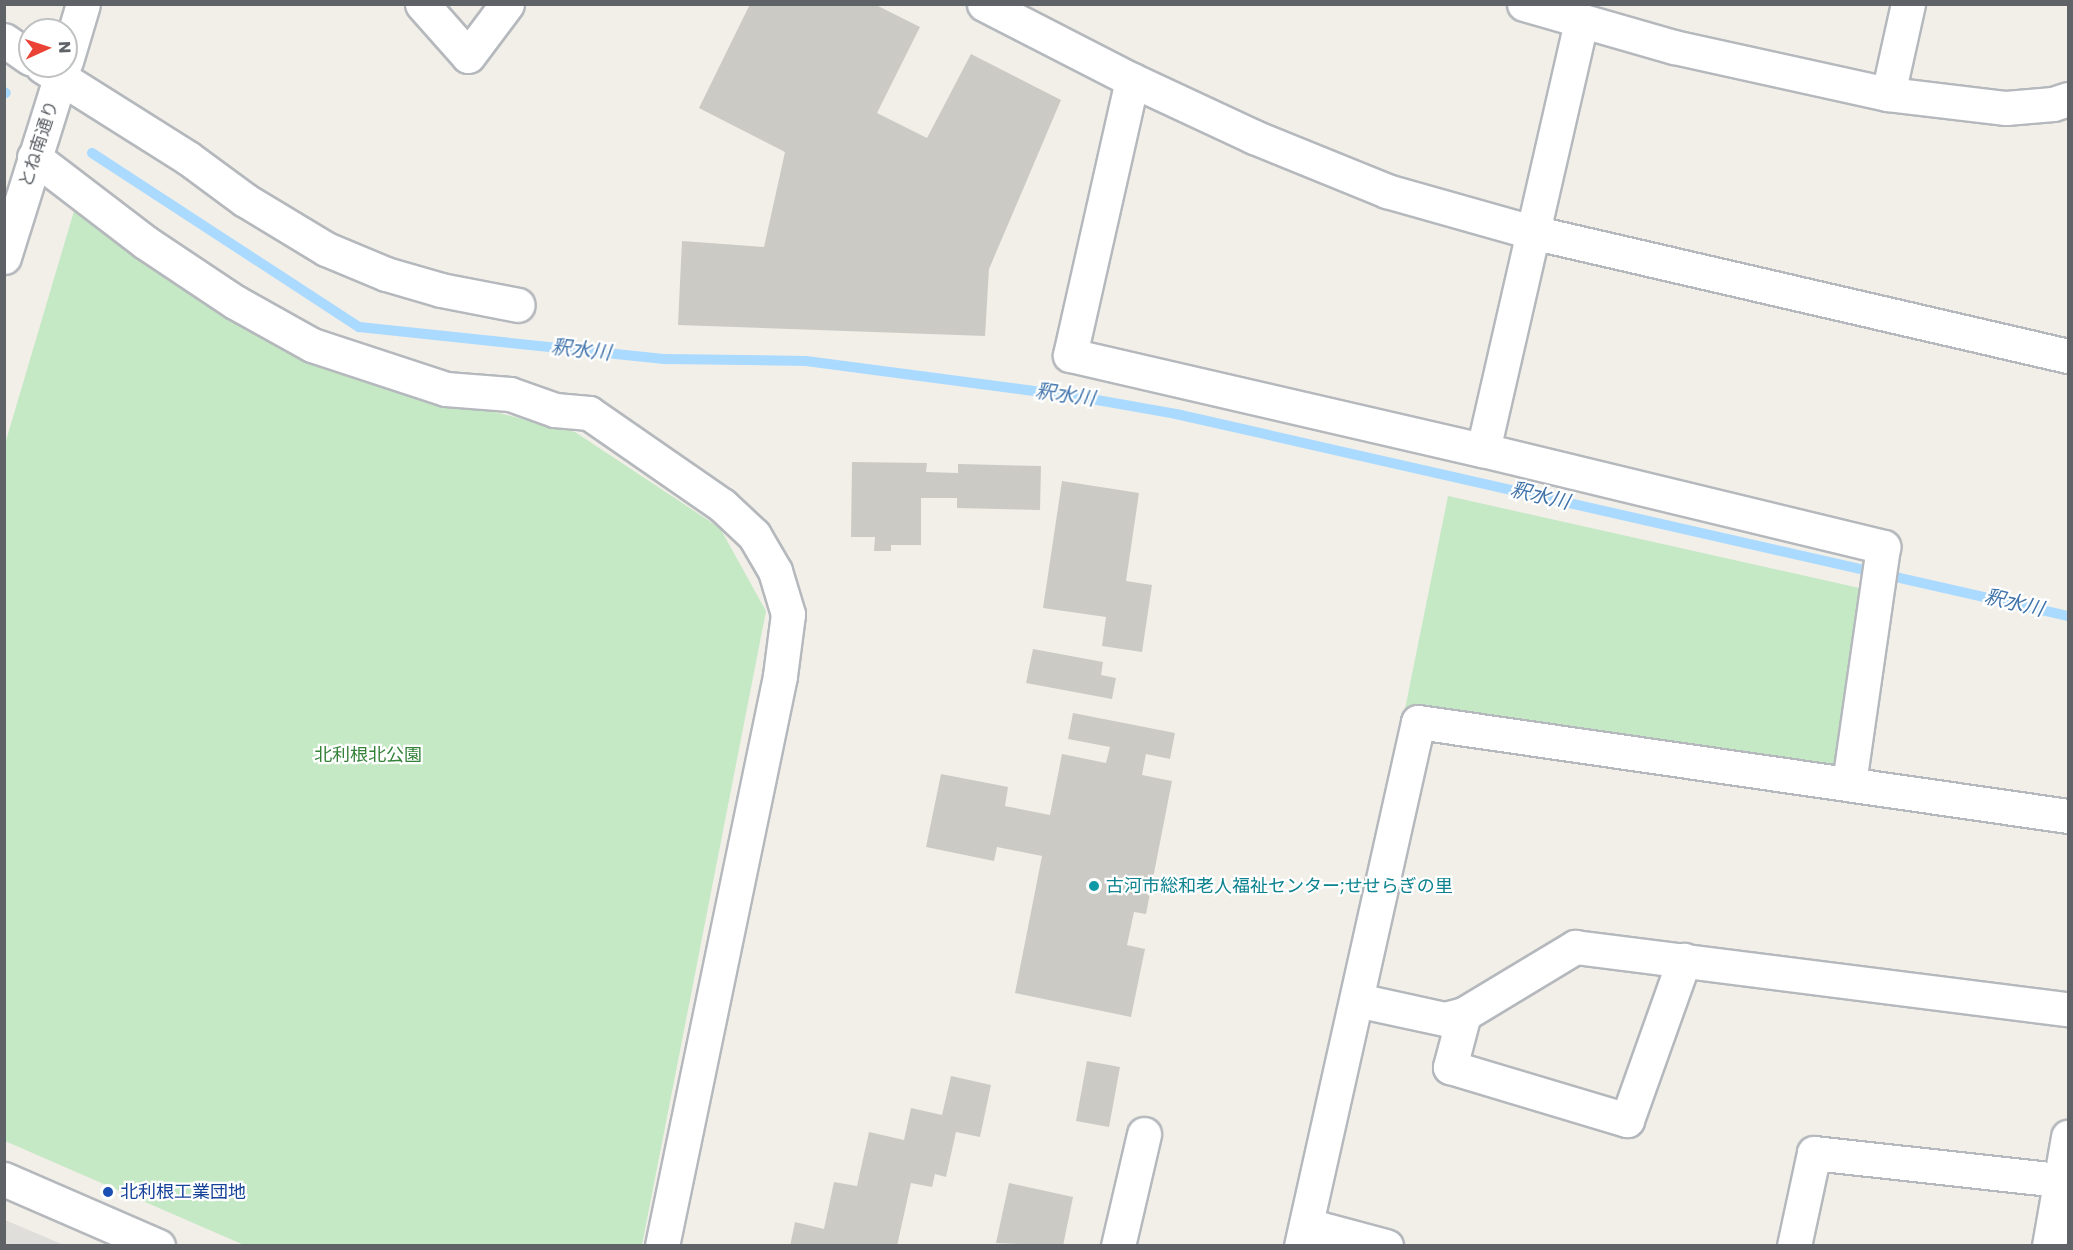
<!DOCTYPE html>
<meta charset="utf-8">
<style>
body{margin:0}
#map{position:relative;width:2073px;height:1250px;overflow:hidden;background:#f1efe8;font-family:Poppins,"Noto Sans JP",sans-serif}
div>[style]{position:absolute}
.industrial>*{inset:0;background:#e0deda}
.green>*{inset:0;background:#c5e8c5}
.stream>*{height:10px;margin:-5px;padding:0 5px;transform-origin:5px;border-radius:5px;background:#aadaff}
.building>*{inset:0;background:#cccac5}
.roads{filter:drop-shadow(2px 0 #b5b8bc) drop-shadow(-2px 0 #b5b8bc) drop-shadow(0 2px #b5b8bc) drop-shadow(0 -2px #b5b8bc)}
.minor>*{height:33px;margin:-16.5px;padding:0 16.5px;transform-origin:16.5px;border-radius:16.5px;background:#fff}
.dots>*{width:16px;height:16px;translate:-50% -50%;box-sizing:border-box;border:3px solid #fff;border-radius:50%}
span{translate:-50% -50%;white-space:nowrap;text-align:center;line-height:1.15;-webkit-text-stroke:4.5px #fff;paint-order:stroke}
.street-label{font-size:18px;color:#5f6368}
.park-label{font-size:18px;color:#348238}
.culture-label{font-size:18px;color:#0d838f}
.left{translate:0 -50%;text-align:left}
.transit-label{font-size:18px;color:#164399}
.water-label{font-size:20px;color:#4174aa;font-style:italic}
.frame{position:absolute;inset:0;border:6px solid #5f6368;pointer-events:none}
.north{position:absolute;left:18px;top:18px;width:60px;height:60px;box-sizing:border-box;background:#fff;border:2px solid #bfc1c3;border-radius:50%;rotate:87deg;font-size:16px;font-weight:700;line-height:24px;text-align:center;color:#5f6368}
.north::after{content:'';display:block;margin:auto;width:21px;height:27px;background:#ea4335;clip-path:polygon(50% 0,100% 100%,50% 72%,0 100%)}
</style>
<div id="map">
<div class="industrial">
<div style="clip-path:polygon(5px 1220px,64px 1245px,5px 1245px)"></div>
</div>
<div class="green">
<div style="clip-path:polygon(74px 211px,249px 332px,392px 386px,575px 432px,720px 528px,766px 611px,642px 1245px,244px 1245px,5px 1141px,5px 444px)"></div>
<div style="clip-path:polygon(1448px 496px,1877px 592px,1839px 782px,1404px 714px)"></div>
</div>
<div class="stream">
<div style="left:4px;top:92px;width:2px;rotate:27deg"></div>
<div style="left:92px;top:153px;width:319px;rotate:33.1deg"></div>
<div style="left:359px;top:327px;width:309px;rotate:6deg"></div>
<div style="left:666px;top:359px;width:140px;rotate:0.8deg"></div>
<div style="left:806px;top:361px;width:276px;rotate:7.5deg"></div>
<div style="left:1080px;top:397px;width:97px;rotate:10deg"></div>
<div style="left:1176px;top:414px;width:915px;rotate:12.76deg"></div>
</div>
<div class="building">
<div style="clip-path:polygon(750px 4px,874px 4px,920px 27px,877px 113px,927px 138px,971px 54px,1061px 100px,989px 269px,985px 336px,678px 325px,682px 241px,764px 247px,785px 152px,699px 108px)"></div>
<div style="clip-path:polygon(852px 462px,927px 463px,926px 472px,958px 473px,958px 464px,1041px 466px,1040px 510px,957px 508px,957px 498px,921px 498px,921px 545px,891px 545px,891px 551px,874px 551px,875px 537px,851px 537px)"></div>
<div style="clip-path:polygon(1062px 481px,1139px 493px,1126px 581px,1152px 585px,1142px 652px,1102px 646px,1106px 617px,1043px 608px)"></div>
<div style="clip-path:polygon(1033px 649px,1103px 662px,1101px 675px,1116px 678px,1112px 699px,1026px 683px)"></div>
<div style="clip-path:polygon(1073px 713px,1175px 733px,1170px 759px,1146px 754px,1142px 775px,1172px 781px,1146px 914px,1134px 912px,1127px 945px,1145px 949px,1131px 1017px,1015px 993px,1042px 856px,997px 847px,994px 861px,926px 847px,941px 774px,1008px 787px,1005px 806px,1050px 815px,1062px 754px,1106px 763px,1110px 747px,1068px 739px)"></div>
<div style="clip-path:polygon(1087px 1061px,1120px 1067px,1109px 1127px,1076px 1121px)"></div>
<div style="clip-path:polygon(951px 1076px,991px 1085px,980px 1137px,956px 1132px,946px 1177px,935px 1174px,932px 1187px,911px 1183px,897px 1246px,790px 1246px,795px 1222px,824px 1229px,834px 1182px,857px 1186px,869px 1132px,904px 1140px,911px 1108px,942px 1115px)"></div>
<div style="clip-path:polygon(1009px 1183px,1073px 1197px,1063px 1246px,996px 1243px)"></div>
</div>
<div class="roads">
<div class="minor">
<div style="left:422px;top:4px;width:69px;rotate:48.5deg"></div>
<div style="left:468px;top:56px;width:65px;rotate:-53.1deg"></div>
<div style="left:984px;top:4px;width:166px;rotate:27.2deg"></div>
<div style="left:1132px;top:80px;width:135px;rotate:25deg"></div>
<div style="left:1254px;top:137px;width:144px;rotate:22.1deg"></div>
<div style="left:1387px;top:191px;width:151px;rotate:15.8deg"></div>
<div style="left:1532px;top:232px;width:550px;rotate:13.03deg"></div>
<div style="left:1524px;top:4px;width:156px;rotate:16deg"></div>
<div style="left:1674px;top:47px;width:219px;rotate:12.4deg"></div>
<div style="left:1888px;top:94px;width:119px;rotate:6.8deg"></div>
<div style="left:2006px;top:108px;width:47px;rotate:-4.9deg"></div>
<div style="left:2053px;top:104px;width:16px;rotate:-18deg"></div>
<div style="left:4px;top:40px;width:32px;rotate:35deg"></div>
<div style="left:66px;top:61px;width:59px;rotate:-73.4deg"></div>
<div style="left:42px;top:66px;width:173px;rotate:32.2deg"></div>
<div style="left:188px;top:158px;width:71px;rotate:36.4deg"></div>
<div style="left:245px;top:200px;width:95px;rotate:31.2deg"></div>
<div style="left:326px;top:249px;width:65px;rotate:22.6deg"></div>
<div style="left:386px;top:274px;width:57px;rotate:16.2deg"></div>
<div style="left:441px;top:290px;width:78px;rotate:11deg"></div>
<div style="left:1132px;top:80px;width:282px;rotate:102.7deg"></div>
<div style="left:1070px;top:355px;width:424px;rotate:13deg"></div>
<div style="left:1483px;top:450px;width:412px;rotate:13.6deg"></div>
<div style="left:1883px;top:547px;width:239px;rotate:98.2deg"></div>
<div style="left:1888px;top:94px;width:92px;rotate:-77.5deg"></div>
<div style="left:34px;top:157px;width:140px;rotate:37.4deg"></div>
<div style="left:145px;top:242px;width:108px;rotate:33.7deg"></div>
<div style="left:235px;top:302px;width:88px;rotate:29.2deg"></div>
<div style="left:312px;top:345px;width:141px;rotate:18.2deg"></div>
<div style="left:446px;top:389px;width:64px;rotate:4.5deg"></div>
<div style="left:510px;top:394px;width:48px;rotate:19.6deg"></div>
<div style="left:555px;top:410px;width:34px;rotate:5deg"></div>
<div style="left:589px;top:413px;width:162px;rotate:34.7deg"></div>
<div style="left:722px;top:505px;width:44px;rotate:43.2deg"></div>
<div style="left:754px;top:535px;width:42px;rotate:59.7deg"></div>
<div style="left:775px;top:571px;width:45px;rotate:73.2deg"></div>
<div style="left:788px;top:614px;width:63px;rotate:97.4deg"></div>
<div style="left:780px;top:676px;width:582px;rotate:101.7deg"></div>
<div style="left:4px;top:257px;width:200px;rotate:-72.6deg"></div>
<div style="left:1483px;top:450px;width:440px;rotate:-77.1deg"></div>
<div style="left:1357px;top:1000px;width:90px;rotate:12.2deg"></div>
<div style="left:1445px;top:1019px;width:20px;rotate:-15deg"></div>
<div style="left:1464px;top:1014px;width:130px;rotate:-31.1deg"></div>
<div style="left:1575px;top:947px;width:497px;rotate:7.2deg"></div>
<div style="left:1464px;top:1014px;width:55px;rotate:104.8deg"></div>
<div style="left:1450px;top:1067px;width:185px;rotate:16.7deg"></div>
<div style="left:1627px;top:1120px;width:170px;rotate:-70.4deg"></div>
<div style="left:4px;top:1179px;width:168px;rotate:23.5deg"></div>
<div style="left:1307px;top:1225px;width:82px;rotate:14.9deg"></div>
<div style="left:1118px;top:1246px;width:115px;rotate:-76.9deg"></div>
<div style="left:1301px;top:1246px;width:537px;rotate:-77.41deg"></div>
<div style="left:1418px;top:722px;width:657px;rotate:8.23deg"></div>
<div style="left:1794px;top:1246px;width:95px;rotate:-77.9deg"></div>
<div style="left:1814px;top:1153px;width:256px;rotate:6.3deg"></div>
<div style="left:2049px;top:1246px;width:111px;rotate:-80.1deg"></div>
</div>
</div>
<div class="dots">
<div style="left:1094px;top:886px;background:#0f9aa8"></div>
<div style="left:108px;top:1192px;background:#1a4fb4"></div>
</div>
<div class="street-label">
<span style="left:39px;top:144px;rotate:-72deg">とね南通り</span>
</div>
<div class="park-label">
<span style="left:368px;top:755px">北利根北公園</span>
</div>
<div class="culture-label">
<span class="left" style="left:1106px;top:886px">古河市総和老人福祉センター;せせらぎの里</span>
</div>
<div class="transit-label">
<span class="left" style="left:120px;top:1192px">北利根工業団地</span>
</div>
<div class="water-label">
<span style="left:581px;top:350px;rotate:6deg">釈水川</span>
<span style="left:1065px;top:395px;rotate:8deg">釈水川</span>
<span style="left:1540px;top:496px;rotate:13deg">釈水川</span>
<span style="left:2014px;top:603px;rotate:13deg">釈水川</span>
</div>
<div class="frame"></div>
<div class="north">N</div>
</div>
